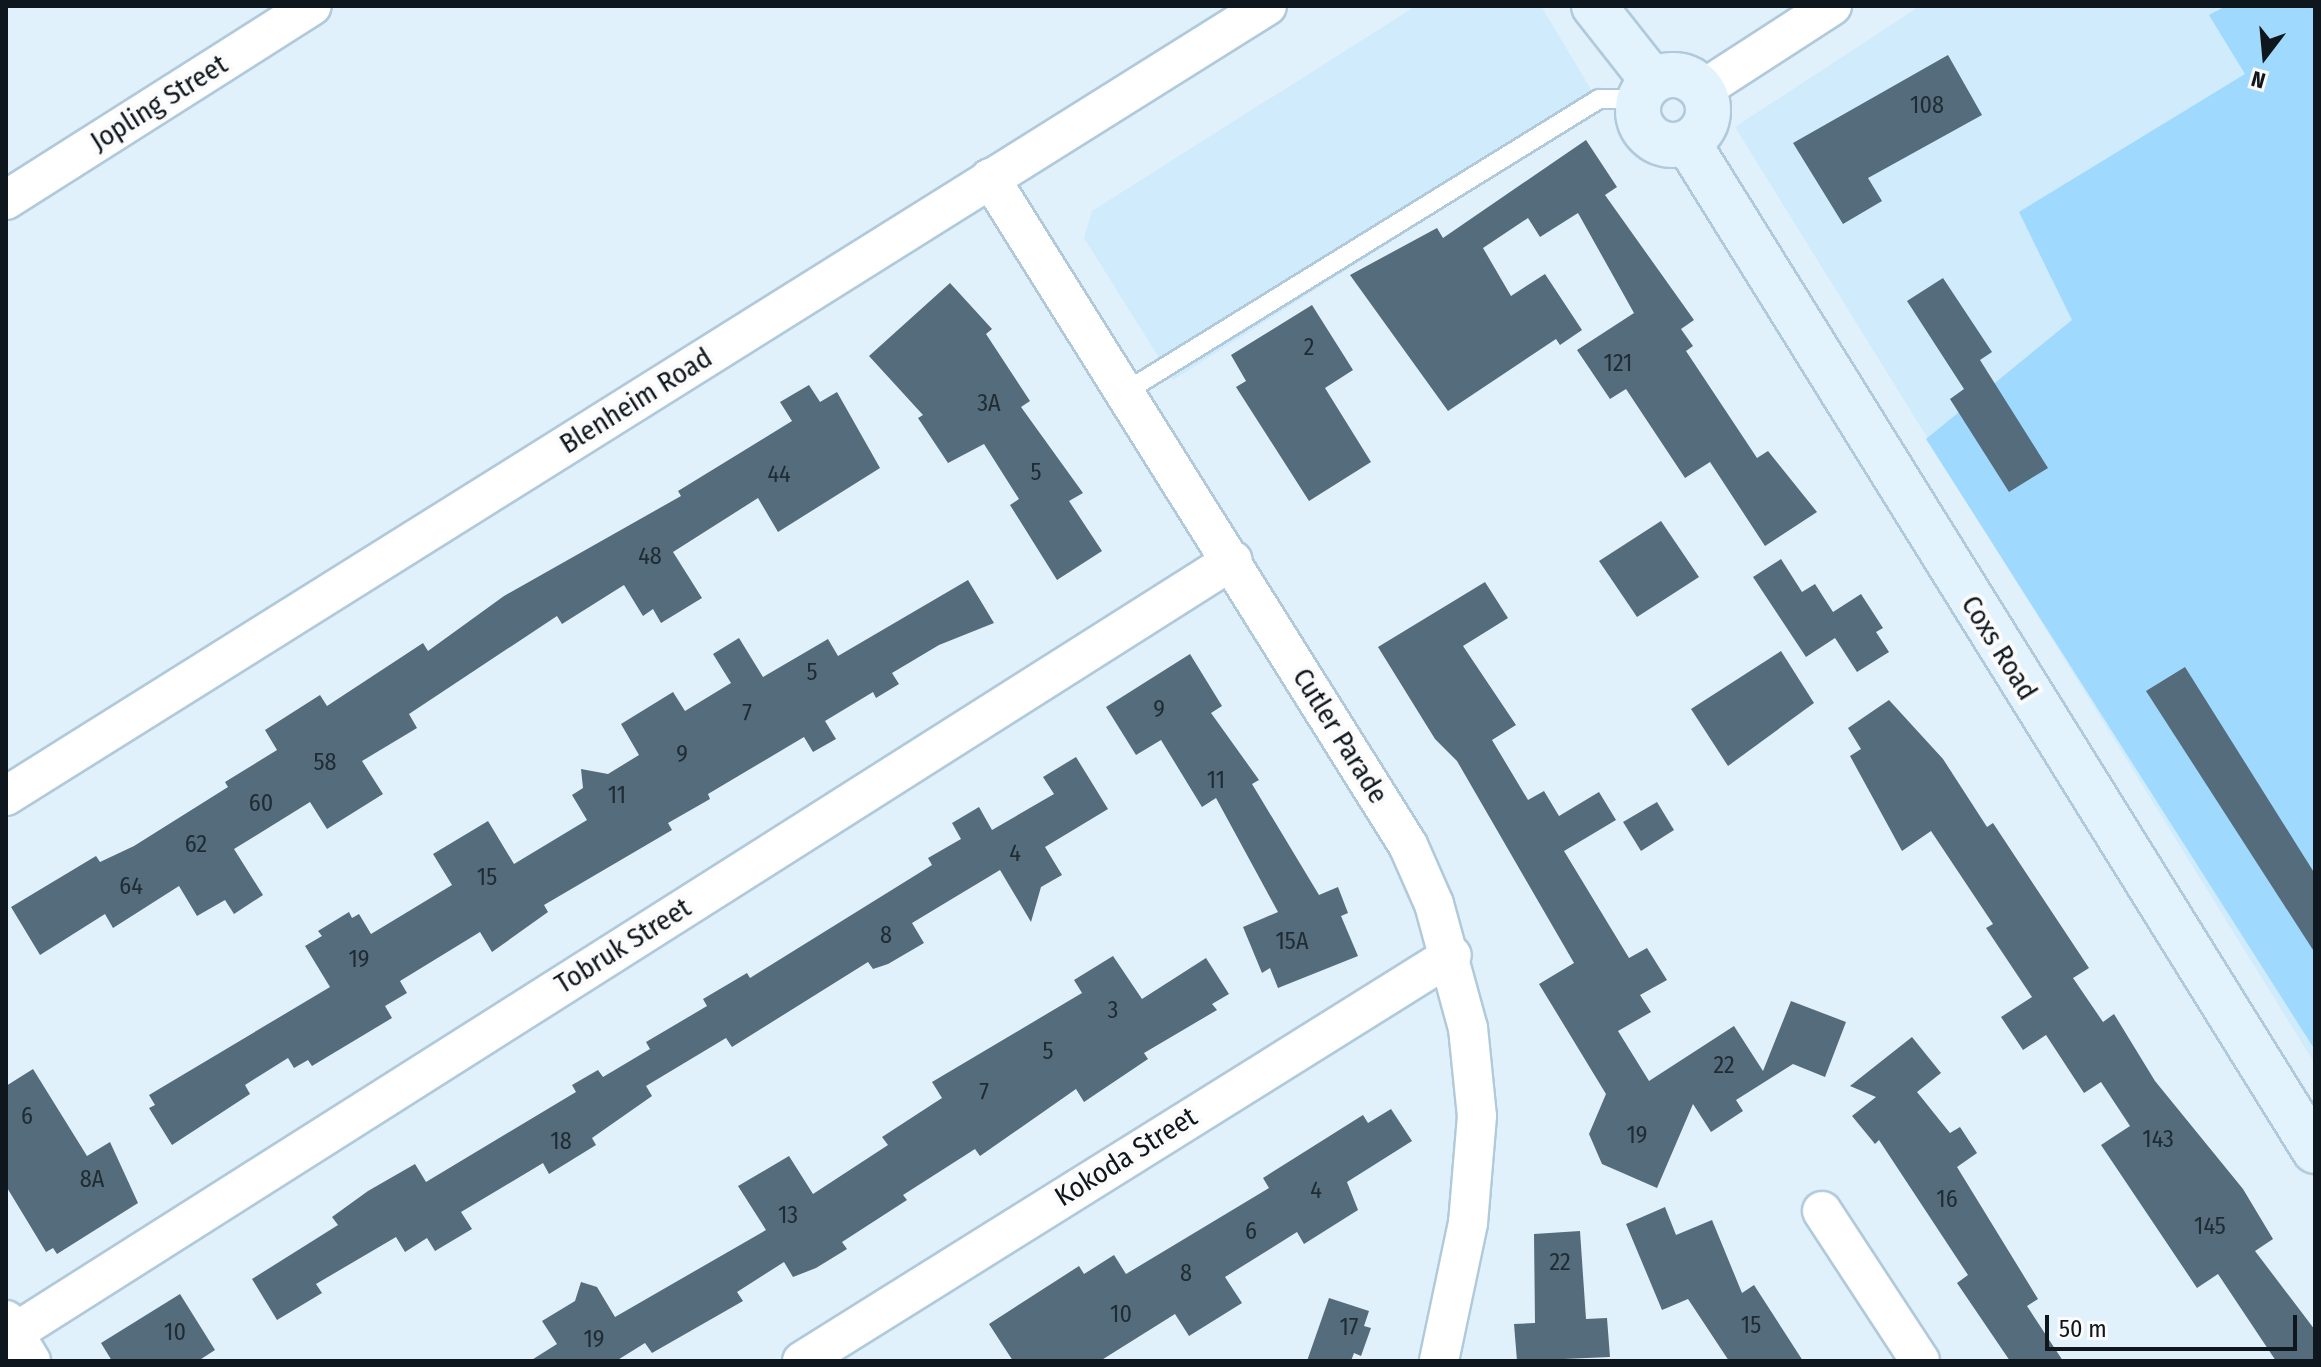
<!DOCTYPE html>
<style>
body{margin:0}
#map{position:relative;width:2321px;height:1367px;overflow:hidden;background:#e1f1fb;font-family:"Fira Sans Condensed",sans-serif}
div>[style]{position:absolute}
.built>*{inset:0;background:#cfebfc}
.green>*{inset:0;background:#9fd9fe}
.building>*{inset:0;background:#546c7b}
.roads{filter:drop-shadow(2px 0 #b0cadb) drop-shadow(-2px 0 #b0cadb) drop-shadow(0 2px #b0cadb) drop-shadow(0 -2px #b0cadb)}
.lane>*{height:18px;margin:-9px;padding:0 9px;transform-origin:9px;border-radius:9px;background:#fff}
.street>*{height:38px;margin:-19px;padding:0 19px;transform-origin:19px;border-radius:19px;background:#fff}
.secondary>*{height:44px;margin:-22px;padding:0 22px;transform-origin:22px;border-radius:22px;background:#e2f3fe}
.secondary>.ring{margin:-22px;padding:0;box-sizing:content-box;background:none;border:44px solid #e2f3fe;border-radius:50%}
span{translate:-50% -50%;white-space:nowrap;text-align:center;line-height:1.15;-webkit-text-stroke:8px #fbfbfb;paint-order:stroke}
.number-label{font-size:24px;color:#202c34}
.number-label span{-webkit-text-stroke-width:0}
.street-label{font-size:28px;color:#0e171d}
.frame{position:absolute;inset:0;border:8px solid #0e171d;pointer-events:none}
.north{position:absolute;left:2225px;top:16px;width:80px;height:80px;-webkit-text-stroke:6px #fbfbfb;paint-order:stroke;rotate:196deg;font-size:22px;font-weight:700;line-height:32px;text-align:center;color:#0e171d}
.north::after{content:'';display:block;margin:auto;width:28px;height:36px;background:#0e171d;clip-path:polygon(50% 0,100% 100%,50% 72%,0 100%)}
.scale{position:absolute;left:2045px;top:1315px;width:252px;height:36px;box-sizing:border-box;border:4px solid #0e171d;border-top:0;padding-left:10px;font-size:24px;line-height:28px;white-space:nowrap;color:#0e171d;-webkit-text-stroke:6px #fbfbfb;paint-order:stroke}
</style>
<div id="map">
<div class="built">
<div style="clip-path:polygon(1416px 6px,1541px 6px,1602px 108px,1173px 380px,1084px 238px,1092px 211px)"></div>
<div style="clip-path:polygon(1920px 6px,2315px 6px,2315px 1064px,1735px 127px)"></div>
</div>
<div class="green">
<div style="clip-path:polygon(2226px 6px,2315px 6px,2315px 1050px,1926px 439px,2072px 320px,2019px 212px,2245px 74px,2209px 15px)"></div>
</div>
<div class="building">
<div style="clip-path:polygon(1948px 55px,1982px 115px,1868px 178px,1882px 201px,1843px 224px,1793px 143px)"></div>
<div style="clip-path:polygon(1586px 140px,1617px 187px,1605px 195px,1694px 320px,1681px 329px,1693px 346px,1686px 351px,1757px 458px,1768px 451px,1817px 512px,1765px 546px,1710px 462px,1685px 478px,1626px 389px,1610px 399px,1577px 350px,1634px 313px,1578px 213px,1540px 237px,1528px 218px,1483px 248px,1511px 296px,1545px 274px,1582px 330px,1560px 345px,1556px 339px,1448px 411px,1350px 275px,1437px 228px,1443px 238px)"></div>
<div style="clip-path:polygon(1943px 278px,1992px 352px,1980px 360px,2048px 468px,2009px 492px,1950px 399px,1964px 389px,1907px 301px)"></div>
<div style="clip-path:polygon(950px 283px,992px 329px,986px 334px,1030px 401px,1021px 407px,1083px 493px,1069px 501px,1102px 551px,1057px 580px,1010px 505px,1019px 499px,984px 444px,948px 463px,918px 418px,923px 415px,869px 356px)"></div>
<div style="clip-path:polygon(1312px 305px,1353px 370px,1325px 388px,1371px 462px,1309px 501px,1236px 387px,1246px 381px,1231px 355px)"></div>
<div style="clip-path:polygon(809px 385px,820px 402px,837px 392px,880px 468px,778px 532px,758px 498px,673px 552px,702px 598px,661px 623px,653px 609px,643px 616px,624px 585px,562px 624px,557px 616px,409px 714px,417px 728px,362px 761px,383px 794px,327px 829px,310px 802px,234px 849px,263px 895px,234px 914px,225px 900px,197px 916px,179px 886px,113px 928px,105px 914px,40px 955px,11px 907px,96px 856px,100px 862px,134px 846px,228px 787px,225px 782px,277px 750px,265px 730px,320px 695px,327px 706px,423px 643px,428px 651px,504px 596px,681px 496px,678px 491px,792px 421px,780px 402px)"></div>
<div style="clip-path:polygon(1661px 521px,1699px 577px,1637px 617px,1599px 561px)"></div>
<div style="clip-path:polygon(1781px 559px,1802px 592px,1815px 584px,1833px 612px,1861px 594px,1883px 628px,1876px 632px,1889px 652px,1857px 672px,1835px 638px,1806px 657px,1753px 577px)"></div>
<div style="clip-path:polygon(968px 580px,994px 623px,939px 645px,892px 673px,899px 684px,876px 698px,873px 692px,825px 721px,836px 739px,813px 752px,804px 737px,708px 794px,710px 799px,668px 823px,672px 830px,544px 905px,548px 912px,492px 952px,480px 932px,400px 981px,407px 993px,385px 1006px,392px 1018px,312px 1066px,308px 1060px,294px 1068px,288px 1058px,245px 1085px,250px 1094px,172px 1145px,149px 1108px,155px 1105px,149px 1095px,330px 987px,305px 946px,322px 936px,318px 931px,349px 912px,352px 918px,359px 914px,371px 934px,452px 885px,433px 854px,488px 821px,514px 864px,587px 820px,572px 795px,583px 788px,581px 769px,608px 774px,639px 755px,621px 724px,673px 692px,685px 711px,731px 683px,713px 654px,739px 638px,763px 677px,828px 639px,838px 656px)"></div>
<div style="clip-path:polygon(1485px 582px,1508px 618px,1463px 646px,1516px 725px,1492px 740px,1528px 800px,1544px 791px,1559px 816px,1599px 792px,1616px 820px,1564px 851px,1629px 958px,1647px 948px,1667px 980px,1640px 995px,1651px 1012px,1618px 1031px,1649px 1081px,1734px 1026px,1763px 1071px,1791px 1001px,1846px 1022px,1825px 1077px,1793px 1064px,1736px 1100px,1743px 1111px,1711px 1132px,1693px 1104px,1657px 1188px,1602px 1164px,1589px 1134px,1606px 1094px,1539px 984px,1574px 963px,1457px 761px,1435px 739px,1378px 647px)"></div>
<div style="clip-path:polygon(1781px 651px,1814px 703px,1728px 766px,1691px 709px)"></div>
<div style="clip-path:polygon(1190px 654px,1222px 706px,1211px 713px,1259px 780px,1252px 784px,1319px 895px,1338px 887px,1348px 913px,1341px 916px,1358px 956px,1278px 988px,1270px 968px,1262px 973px,1243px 927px,1278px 912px,1216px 798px,1202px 807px,1161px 740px,1136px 755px,1106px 707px)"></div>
<div style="clip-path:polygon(2185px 667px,2315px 874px,2315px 953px,2146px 691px)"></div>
<div style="clip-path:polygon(1889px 700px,1943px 759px,1987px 827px,1993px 823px,2089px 968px,2073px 978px,2103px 1022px,2114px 1014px,2155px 1081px,2243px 1189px,2273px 1239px,2255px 1251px,2315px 1330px,2315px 1361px,2276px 1361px,2218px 1274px,2197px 1288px,2101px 1145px,2130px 1126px,2101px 1082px,2084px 1093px,2046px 1035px,2023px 1050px,2001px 1017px,2032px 997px,1986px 928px,1993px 924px,1931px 831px,1902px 851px,1850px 756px,1861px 749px,1848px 728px)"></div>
<div style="clip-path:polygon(1076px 757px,1108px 809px,1045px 847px,1062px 875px,1041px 887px,1031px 922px,1000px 870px,912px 923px,924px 943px,888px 964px,873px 969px,868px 962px,732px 1047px,726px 1038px,646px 1086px,652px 1096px,592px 1138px,596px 1145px,549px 1174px,543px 1163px,461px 1212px,472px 1229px,435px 1251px,427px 1238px,405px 1252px,396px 1237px,316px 1284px,322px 1293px,277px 1320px,252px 1279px,338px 1225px,332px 1217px,368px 1191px,415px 1164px,426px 1182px,576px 1092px,572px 1085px,598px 1070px,603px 1077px,650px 1049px,646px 1042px,707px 1006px,703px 999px,747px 973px,750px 978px,932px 865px,928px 858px,961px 839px,952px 823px,979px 807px,992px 830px,1054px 794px,1043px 777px)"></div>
<div style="clip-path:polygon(1657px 802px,1674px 830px,1641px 851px,1623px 822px)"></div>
<div style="clip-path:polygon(1113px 956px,1142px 999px,1206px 958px,1229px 994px,1212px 1004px,1217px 1010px,1144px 1053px,1148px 1059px,1084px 1102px,1076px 1089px,980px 1156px,975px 1149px,903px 1195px,907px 1200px,842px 1242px,847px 1249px,816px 1268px,793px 1277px,784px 1262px,737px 1292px,743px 1301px,652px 1353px,645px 1343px,616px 1361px,530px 1361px,557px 1344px,542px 1321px,575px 1301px,581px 1282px,597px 1287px,615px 1317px,766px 1230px,738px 1186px,789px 1156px,813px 1194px,888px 1145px,882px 1137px,942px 1098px,932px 1082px,1082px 993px,1074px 980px)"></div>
<div style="clip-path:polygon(1912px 1037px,1941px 1073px,1917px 1092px,1950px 1133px,1960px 1127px,1977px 1153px,1957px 1167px,2038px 1299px,2027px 1306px,2063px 1361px,2010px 1361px,1957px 1283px,1968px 1275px,1879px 1140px,1875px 1144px,1852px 1116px,1876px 1097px,1850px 1086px)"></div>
<div style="clip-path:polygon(33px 1069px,87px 1156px,110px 1142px,138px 1203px,57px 1254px,53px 1248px,46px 1252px,6px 1186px,6px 1086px)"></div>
<div style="clip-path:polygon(1391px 1109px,1412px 1141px,1347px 1182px,1358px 1210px,1304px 1244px,1297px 1232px,1225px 1277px,1242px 1303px,1189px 1336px,1175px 1314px,1100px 1361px,1013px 1361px,989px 1324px,1079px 1266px,1084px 1274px,1114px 1255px,1126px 1274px,1269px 1188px,1263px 1178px,1363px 1115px,1368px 1123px)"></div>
<div style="clip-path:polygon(1665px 1207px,1676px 1235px,1712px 1220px,1742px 1293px,1754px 1285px,1803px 1361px,1729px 1361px,1688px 1299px,1662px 1310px,1626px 1224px)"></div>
<div style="clip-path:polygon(1580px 1231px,1586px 1319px,1607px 1318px,1610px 1357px,1517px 1361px,1514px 1324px,1535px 1323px,1534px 1234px)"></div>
<div style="clip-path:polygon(180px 1294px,215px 1350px,198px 1361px,112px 1361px,101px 1343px)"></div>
<div style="clip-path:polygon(1329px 1298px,1369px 1311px,1364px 1326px,1371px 1328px,1361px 1356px,1354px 1353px,1351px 1361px,1307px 1361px)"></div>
</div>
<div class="roads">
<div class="lane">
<div style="left:1125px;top:392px;width:557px;rotate:-31.72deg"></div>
<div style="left:1599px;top:99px;width:41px"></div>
</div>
<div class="street">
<div style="left:1702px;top:90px;width:155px;rotate:-32.9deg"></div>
<div style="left:990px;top:178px;width:787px;rotate:57.93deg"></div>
<div style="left:1408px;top:845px;width:64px;rotate:66.2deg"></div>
<div style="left:1434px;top:904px;width:129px;rotate:74.7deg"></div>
<div style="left:1468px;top:1028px;width:88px;rotate:84.2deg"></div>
<div style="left:1477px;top:1116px;width:107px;rotate:94.8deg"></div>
<div style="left:1468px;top:1223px;width:141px;rotate:101.9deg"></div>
<div style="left:6px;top:200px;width:362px;rotate:-32.4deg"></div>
<div style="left:6px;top:796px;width:1488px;rotate:-32.07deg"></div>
<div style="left:1822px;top:1211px;width:179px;rotate:56.8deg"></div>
<div style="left:6px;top:1320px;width:48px;rotate:58.6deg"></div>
<div style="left:14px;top:1333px;width:1443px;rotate:-32.38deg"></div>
<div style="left:802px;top:1361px;width:766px;rotate:-31.99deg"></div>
</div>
<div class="secondary">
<div style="left:1594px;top:6px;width:95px;rotate:51.8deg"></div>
<div class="ring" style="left:1638px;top:75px;width:26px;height:26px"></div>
<div style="left:1688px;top:143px;width:1187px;rotate:58.12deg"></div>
</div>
</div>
<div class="number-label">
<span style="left:1927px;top:106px">108</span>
<span style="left:1309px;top:348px">2</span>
<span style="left:1618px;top:364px">121</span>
<span style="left:989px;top:404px">3A</span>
<span style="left:1036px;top:473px">5</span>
<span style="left:779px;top:475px">44</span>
<span style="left:650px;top:557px">48</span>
<span style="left:812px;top:673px">5</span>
<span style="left:1159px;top:710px">9</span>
<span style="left:747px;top:714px">7</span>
<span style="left:682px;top:755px">9</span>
<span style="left:325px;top:763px">58</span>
<span style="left:1216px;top:781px">11</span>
<span style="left:617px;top:796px">11</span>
<span style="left:261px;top:804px">60</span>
<span style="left:196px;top:845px">62</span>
<span style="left:1015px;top:854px">4</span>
<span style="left:487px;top:878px">15</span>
<span style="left:131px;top:887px">64</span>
<span style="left:886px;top:936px">8</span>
<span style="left:1292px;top:942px">15A</span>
<span style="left:359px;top:960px">19</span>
<span style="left:1113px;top:1011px">3</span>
<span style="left:1048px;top:1052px">5</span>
<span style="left:1724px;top:1066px">22</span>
<span style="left:984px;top:1093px">7</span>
<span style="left:27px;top:1117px">6</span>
<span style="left:1637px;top:1136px">19</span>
<span style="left:2158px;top:1140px">143</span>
<span style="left:561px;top:1142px">18</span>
<span style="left:92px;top:1180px">8A</span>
<span style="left:1316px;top:1191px">4</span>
<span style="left:1947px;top:1200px">16</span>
<span style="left:788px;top:1216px">13</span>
<span style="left:2210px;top:1227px">145</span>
<span style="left:1251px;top:1232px">6</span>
<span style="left:1560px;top:1263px">22</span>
<span style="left:1186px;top:1274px">8</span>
<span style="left:1121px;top:1315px">10</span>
<span style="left:1751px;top:1326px">15</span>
<span style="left:1349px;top:1328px">17</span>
<span style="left:175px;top:1333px">10</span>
<span style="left:594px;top:1340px">19</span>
</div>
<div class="street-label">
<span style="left:159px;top:103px;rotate:-32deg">Jopling Street</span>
<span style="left:636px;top:401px;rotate:-32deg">Blenheim Road</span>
<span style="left:1999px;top:648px;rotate:58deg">Coxs Road</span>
<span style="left:1340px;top:736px;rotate:58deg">Cutler Parade</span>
<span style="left:623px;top:946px;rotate:-32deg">Tobruk Street</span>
<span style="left:1126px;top:1157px;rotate:-32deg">Kokoda Street</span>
</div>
<div class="frame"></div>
<div class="north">N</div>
<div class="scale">50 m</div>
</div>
